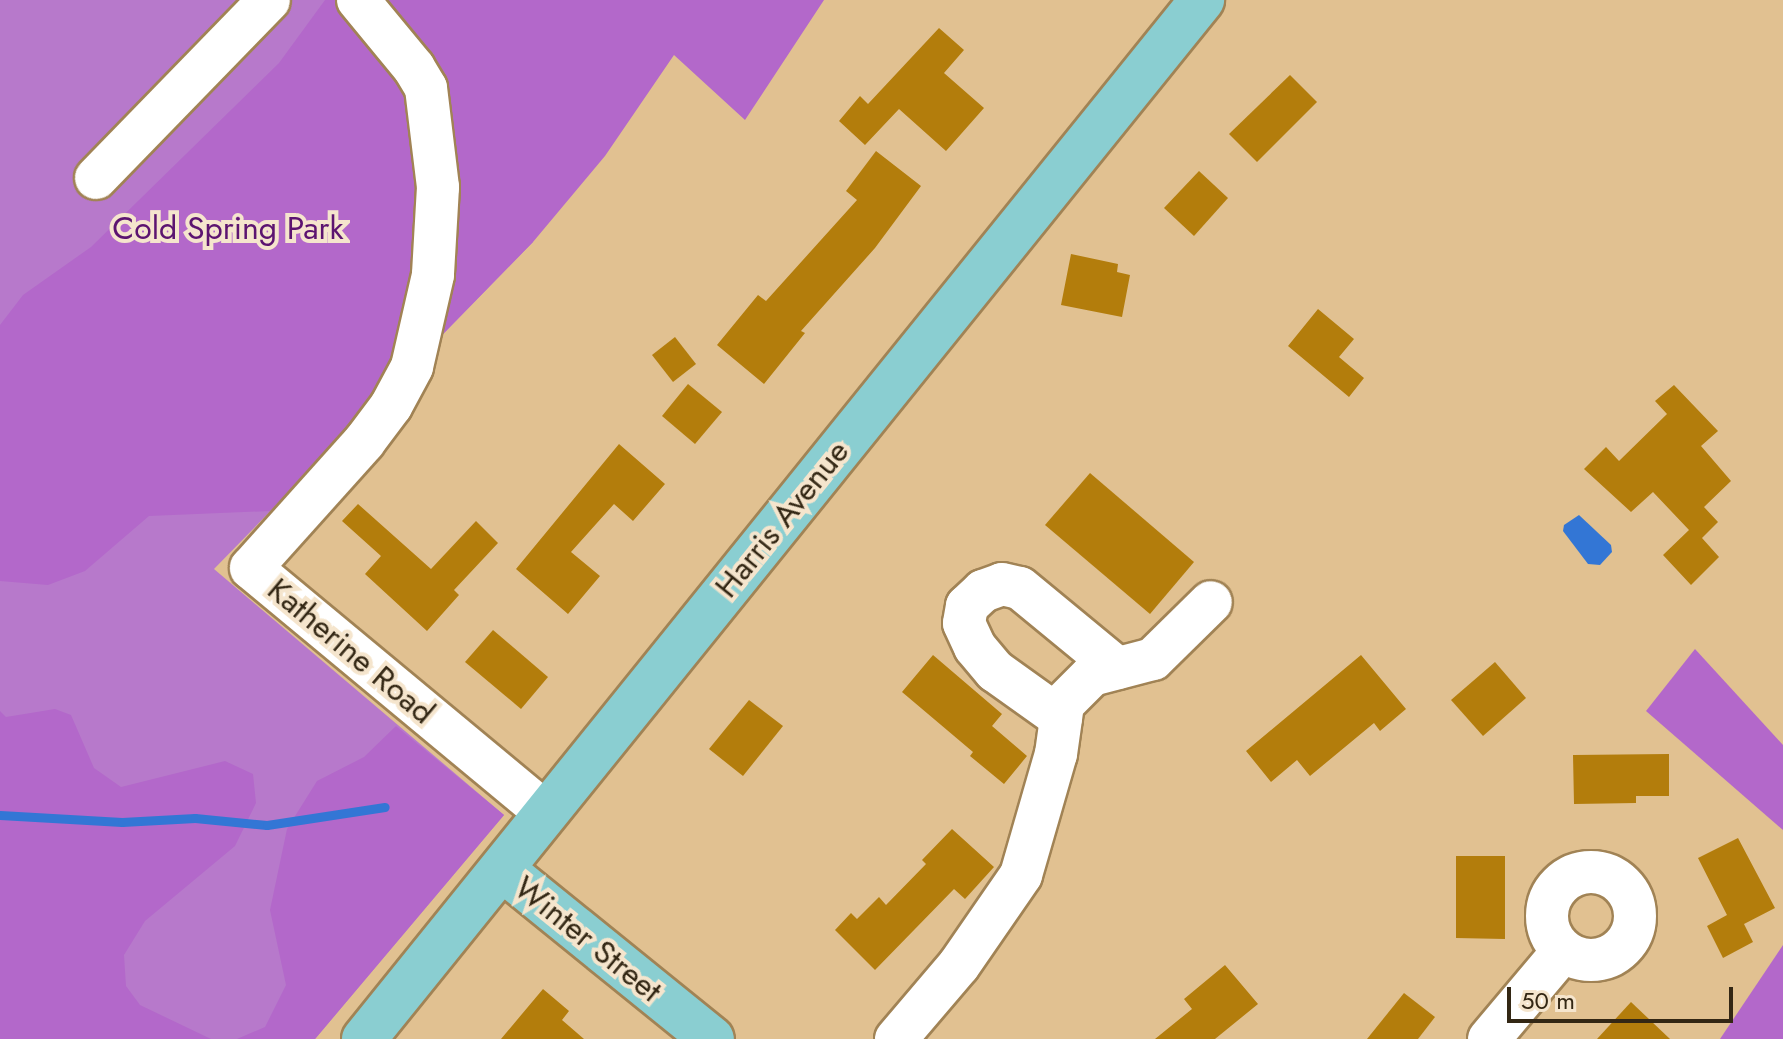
<!DOCTYPE html>
<style>
body{margin:0}
#map{position:relative;width:1783px;height:1039px;overflow:hidden;background:#e1c191;font-family:Jost,sans-serif}
div>[style]{position:absolute}
.green>*{inset:0;background:#b779cb}
.forest>*{inset:0;background:#b368ca}
.water>*{inset:0;background:#3376d5}
.stream>*{height:9px;margin:-4.5px;padding:0 4.5px;transform-origin:4.5px;border-radius:4.5px;background:#3376d5}
.building>*{inset:0;background:#b37d0c}
.roads{filter:drop-shadow(2px 0 #a18355) drop-shadow(-2px 0 #a18355) drop-shadow(0 2px #a18355) drop-shadow(0 -2px #a18355)}
.minor>*{height:42px;margin:-21px;padding:0 21px;transform-origin:21px;border-radius:21px;background:#fff}
.minor>.ring{margin:-21px;padding:0;box-sizing:content-box;background:none;border:42px solid #fff;border-radius:50%}
.major>*{height:44px;margin:-22px;padding:0 22px;transform-origin:22px;border-radius:22px;background:#8aced1}
span{translate:-50% -50%;white-space:nowrap;text-align:center;line-height:1.15;-webkit-text-stroke:8px #f5e5cd;paint-order:stroke}
.park-label{font-size:32px;color:#5c1470}
.street-label{font-size:32px;color:#332714}
.scale{position:absolute;left:1507px;top:987px;width:226px;height:36px;box-sizing:border-box;border:4px solid #332714;border-top:0;padding-left:10px;font-size:24px;line-height:28px;white-space:nowrap;color:#332714;-webkit-text-stroke:6px #f5e5cd;paint-order:stroke}
</style>
<div id="map">
<div class="green">
<div style="clip-path:polygon(0 0,439px 0,533px 242px,214px 569px,504px 815px,315px 1039px,0 1039px)"></div>
</div>
<div class="forest">
<div style="clip-path:polygon(325px 0,824px 0,745px 120px,674px 55px,605px 156px,533px 242px,270px 511px,149px 516px,85px 571px,48px 585px,0 581px,0 325px,23px 295px,91px 247px,279px 63px)"></div>
<div style="clip-path:polygon(1695px 649px,1783px 745px,1783px 830px,1646px 711px)"></div>
<div style="clip-path:polygon(55px 709px,71px 715px,94px 768px,121px 787px,225px 761px,253px 774px,256px 803px,235px 846px,145px 921px,124px 955px,126px 986px,140px 1005px,211px 1039px,0 1039px,0 711px,6px 717px)"></div>
<div style="clip-path:polygon(396px 726px,504px 815px,315px 1039px,237px 1039px,265px 1027px,286px 985px,270px 910px,287px 829px,317px 781px,364px 757px)"></div>
<div style="clip-path:polygon(1783px 945px,1783px 1039px,1720px 1039px)"></div>
</div>
<div class="water">
<div style="clip-path:polygon(1579px 515px,1611px 545px,1612px 552px,1600px 565px,1588px 564px,1563px 531px,1564px 525px)"></div>
</div>
<div class="stream">
<div style="left:0;top:815px;width:122px;rotate:3.3deg"></div>
<div style="left:122px;top:822px;width:73px;rotate:-3.1deg"></div>
<div style="left:195px;top:818px;width:72px;rotate:5.6deg"></div>
<div style="left:267px;top:825px;width:119px;rotate:-8.7deg"></div>
</div>
<div class="building">
<div style="clip-path:polygon(939px 28px,964px 50px,944px 73px,984px 108px,946px 151px,899px 109px,865px 145px,839px 121px,860px 96px,868px 104px)"></div>
<div style="clip-path:polygon(1290px 75px,1317px 102px,1257px 162px,1229px 134px)"></div>
<div style="clip-path:polygon(876px 151px,921px 186px,875px 248px,801px 331px,805px 333px,764px 384px,717px 345px,758px 295px,766px 301px,857px 200px,846px 191px)"></div>
<div style="clip-path:polygon(1199px 171px,1228px 198px,1194px 236px,1164px 208px)"></div>
<div style="clip-path:polygon(1071px 254px,1118px 264px,1117px 272px,1130px 275px,1122px 317px,1061px 305px)"></div>
<div style="clip-path:polygon(1318px 309px,1354px 339px,1339px 357px,1364px 378px,1349px 397px,1288px 346px)"></div>
<div style="clip-path:polygon(675px 337px,696px 364px,673px 382px,652px 355px)"></div>
<div style="clip-path:polygon(688px 384px,722px 412px,695px 444px,662px 416px)"></div>
<div style="clip-path:polygon(1674px 385px,1718px 431px,1701px 446px,1731px 481px,1704px 507px,1718px 522px,1702px 538px,1719px 557px,1691px 585px,1663px 555px,1689px 530px,1653px 492px,1631px 512px,1584px 469px,1606px 447px,1619px 461px,1667px 414px,1655px 401px)"></div>
<div style="clip-path:polygon(619px 444px,665px 484px,633px 521px,614px 504px,571px 552px,600px 576px,568px 614px,516px 569px)"></div>
<div style="clip-path:polygon(1090px 473px,1194px 562px,1150px 614px,1045px 525px)"></div>
<div style="clip-path:polygon(358px 504px,431px 569px,476px 521px,498px 543px,454px 590px,459px 595px,427px 631px,365px 574px,381px 556px,342px 521px)"></div>
<div style="clip-path:polygon(493px 630px,548px 677px,521px 709px,465px 662px)"></div>
<div style="clip-path:polygon(933px 655px,1002px 714px,992px 726px,1027px 756px,1004px 784px,970px 756px,973px 752px,902px 692px)"></div>
<div style="clip-path:polygon(1361px 655px,1406px 709px,1380px 731px,1374px 723px,1310px 776px,1297px 760px,1271px 782px,1246px 751px)"></div>
<div style="clip-path:polygon(1495px 662px,1526px 698px,1483px 736px,1451px 700px)"></div>
<div style="clip-path:polygon(749px 700px,783px 726px,743px 776px,709px 749px)"></div>
<div style="clip-path:polygon(1669px 754px,1669px 796px,1636px 796px,1636px 803px,1574px 804px,1573px 755px)"></div>
<div style="clip-path:polygon(952px 829px,994px 867px,965px 899px,954px 889px,875px 970px,835px 930px,851px 913px,857px 919px,879px 897px,886px 905px,926px 864px,922px 860px)"></div>
<div style="clip-path:polygon(1738px 838px,1775px 908px,1744px 924px,1753px 942px,1723px 958px,1707px 926px,1727px 915px,1698px 858px)"></div>
<div style="clip-path:polygon(1456px 856px,1505px 856px,1505px 939px,1456px 938px)"></div>
<div style="clip-path:polygon(1225px 965px,1258px 1004px,1215px 1039px,1155px 1039px,1192px 1009px,1184px 999px)"></div>
<div style="clip-path:polygon(543px 989px,569px 1011px,562px 1020px,584px 1039px,501px 1039px)"></div>
<div style="clip-path:polygon(1404px 993px,1435px 1017px,1418px 1039px,1367px 1039px)"></div>
<div style="clip-path:polygon(1631px 1002px,1670px 1039px,1597px 1039px)"></div>
</div>
<div class="roads">
<div class="minor">
<div style="left:358px;top:0;width:88px;rotate:50.5deg"></div>
<div style="left:414px;top:68px;width:23px;rotate:59deg"></div>
<div style="left:426px;top:88px;width:100px;rotate:83.1deg"></div>
<div style="left:438px;top:187px;width:88px;rotate:93.3deg"></div>
<div style="left:433px;top:275px;width:94px;rotate:102.9deg"></div>
<div style="left:412px;top:367px;width:44px;rotate:118.3deg"></div>
<div style="left:391px;top:406px;width:45px;rotate:126.9deg"></div>
<div style="left:364px;top:442px;width:169px;rotate:131.9deg"></div>
<div style="left:251px;top:568px;width:383px;rotate:39.7deg"></div>
<div style="left:96px;top:178px;width:248px;rotate:-45.8deg"></div>
<div style="left:1061px;top:718px;width:81px;rotate:-144.5deg"></div>
<div style="left:995px;top:671px;width:31px;rotate:-130deg"></div>
<div style="left:975px;top:647px;width:26px;rotate:-115deg"></div>
<div style="left:964px;top:623px;width:17px;rotate:-80deg"></div>
<div style="left:967px;top:606px;width:22px;rotate:-43deg"></div>
<div style="left:983px;top:591px;width:20px;rotate:-20deg"></div>
<div style="left:1002px;top:584px;width:18px;rotate:13deg"></div>
<div style="left:1020px;top:588px;width:126px;rotate:39.5deg"></div>
<div class="ring" style="left:1547px;top:872px;width:46px;height:46px"></div>
<div style="left:896px;top:1039px;width:97px;rotate:-49.6deg"></div>
<div style="left:959px;top:965px;width:109px;rotate:-55.4deg"></div>
<div style="left:1021px;top:875px;width:126px;rotate:-73.9deg"></div>
<div style="left:1056px;top:754px;width:50px;rotate:-82deg"></div>
<div style="left:1063px;top:704px;width:41px;rotate:-45deg"></div>
<div style="left:1092px;top:675px;width:63px;rotate:-14.7deg"></div>
<div style="left:1153px;top:659px;width:81px;rotate:-44.5deg"></div>
<div style="left:1489px;top:1039px;width:115px;rotate:-49.9deg"></div>
</div>
<div class="major">
<div style="left:502px;top:869px;width:270px;rotate:39deg"></div>
<div style="left:364px;top:1039px;width:1335px;rotate:-51.11deg"></div>
</div>
</div>
<div class="park-label">
<span style="left:228px;top:228px">Cold Spring Park</span>
</div>
<div class="street-label">
<span style="left:782px;top:519px;rotate:-51deg">Harris Avenue</span>
<span style="left:351px;top:651px;rotate:40deg">Katherine Road</span>
<span style="left:588px;top:939px;rotate:39deg">Winter Street</span>
</div>
<div class="scale">50 m</div>
</div>
